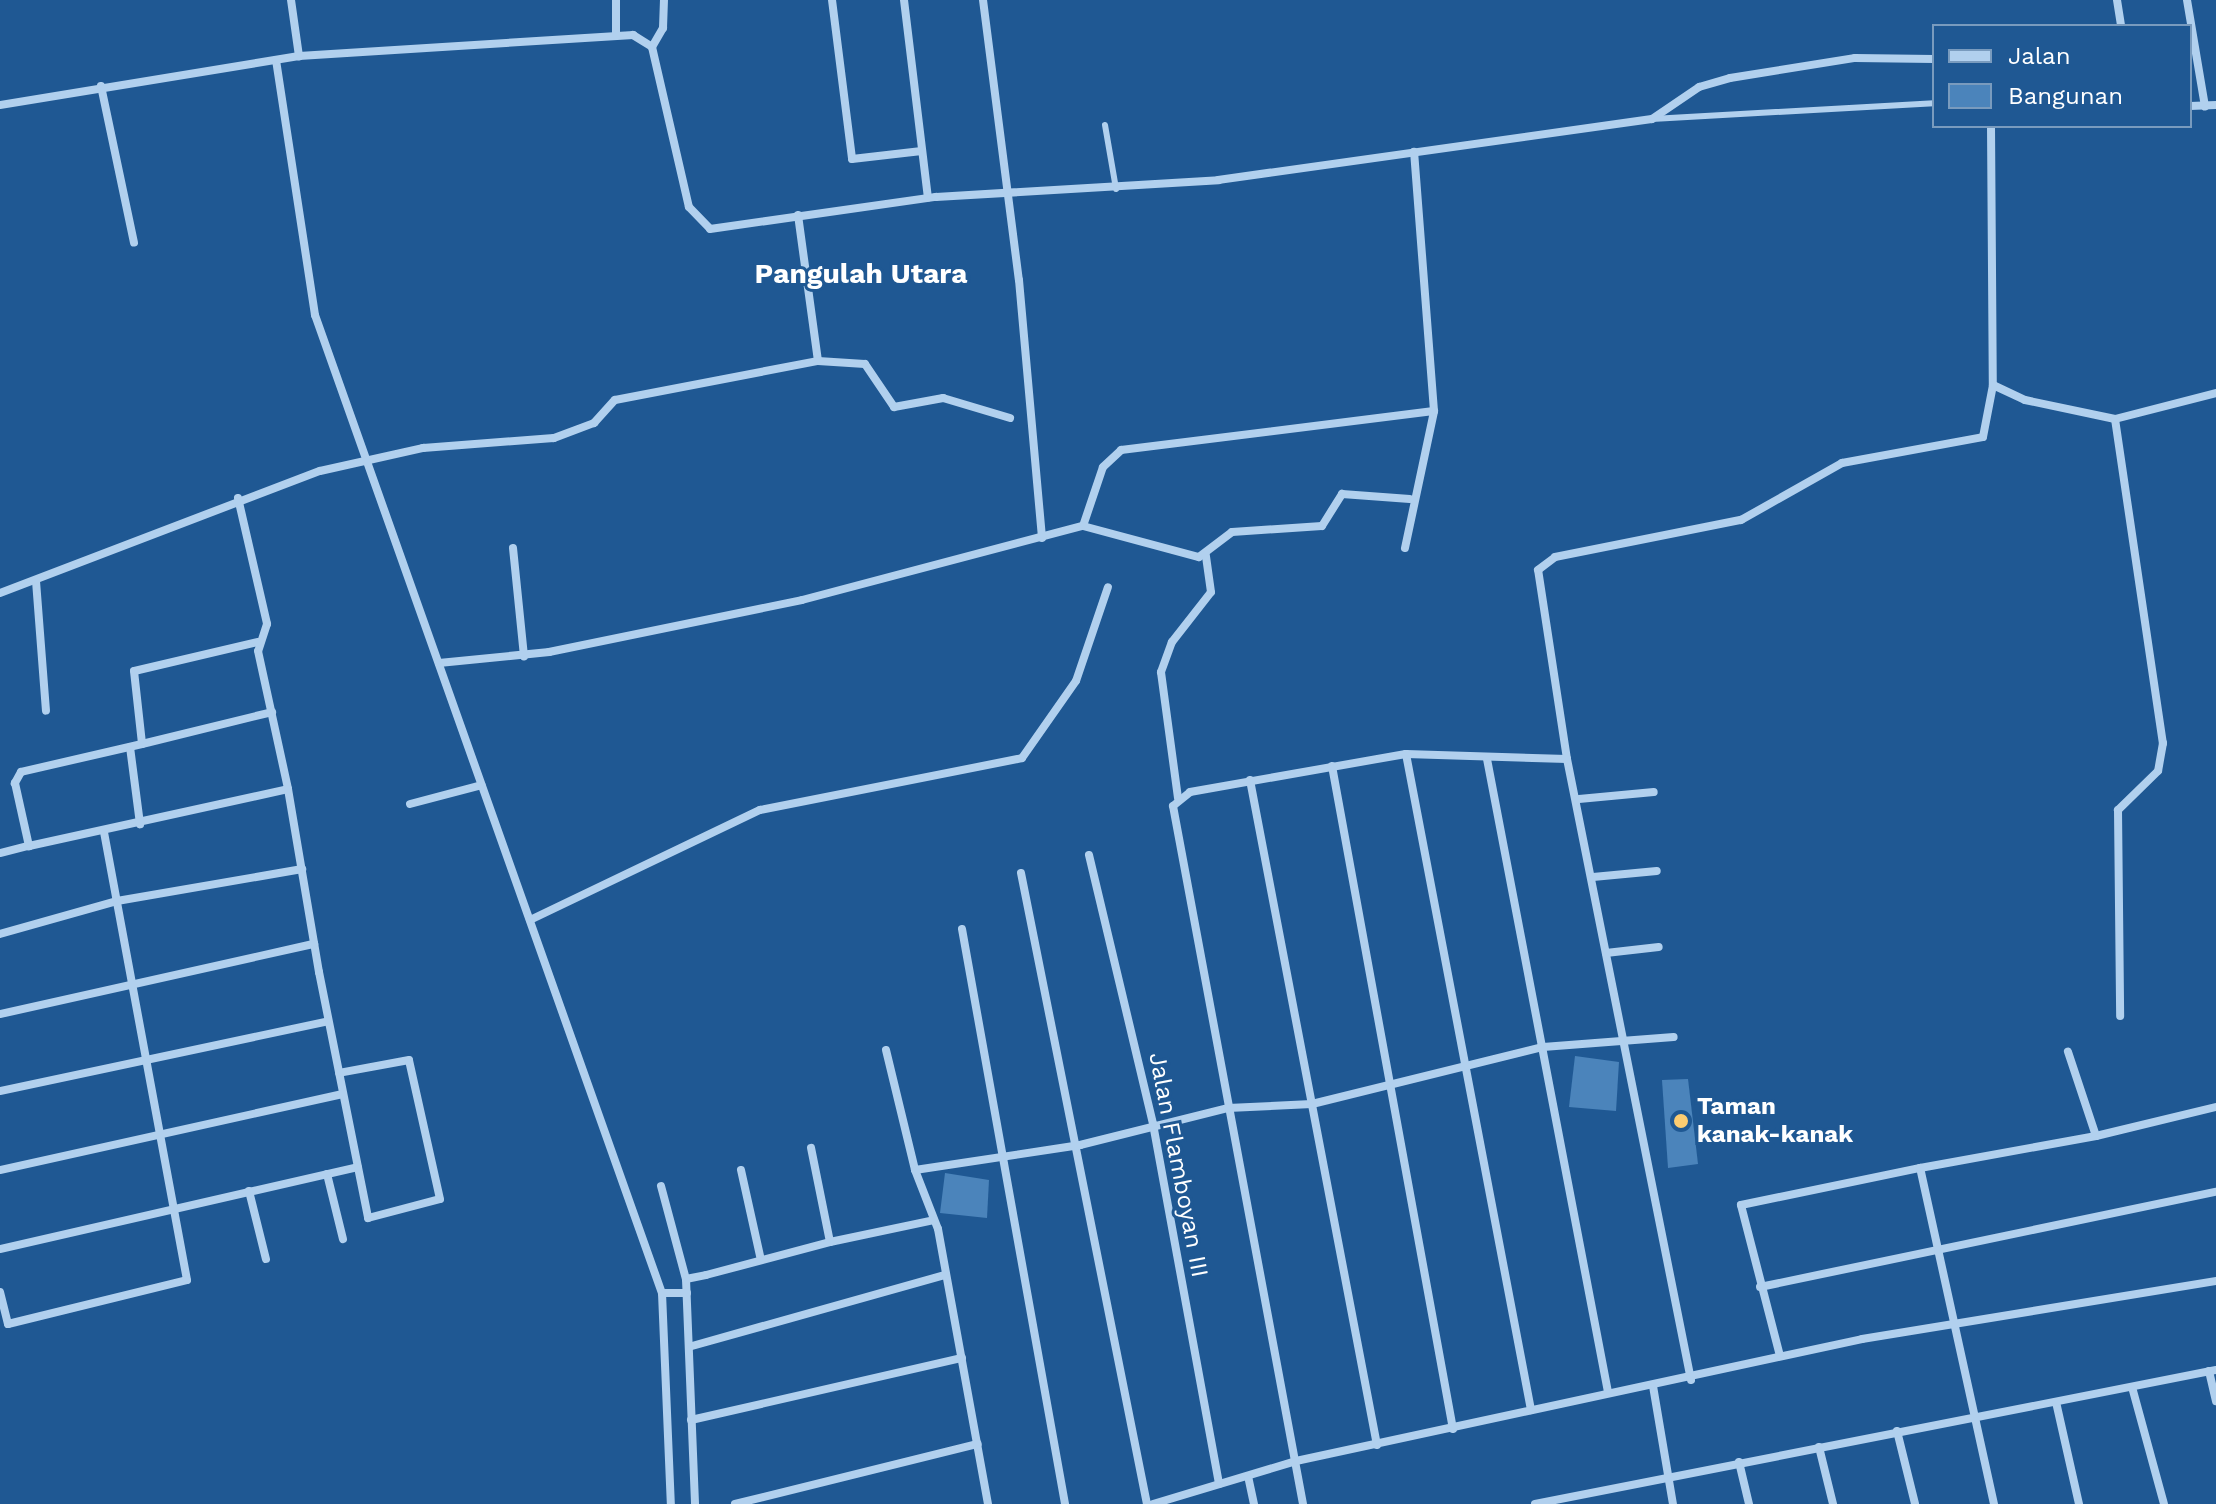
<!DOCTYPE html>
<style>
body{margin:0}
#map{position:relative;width:2216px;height:1504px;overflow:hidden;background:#1f5893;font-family:"Work Sans",sans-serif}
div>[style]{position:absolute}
.building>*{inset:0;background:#4b84bb}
.lane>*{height:6px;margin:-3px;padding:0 3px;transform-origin:3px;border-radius:3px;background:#b1d0ee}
.street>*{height:8px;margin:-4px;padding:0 4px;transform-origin:4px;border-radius:4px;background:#b1d0ee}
.dots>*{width:22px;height:22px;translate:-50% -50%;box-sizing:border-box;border:4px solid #1f5893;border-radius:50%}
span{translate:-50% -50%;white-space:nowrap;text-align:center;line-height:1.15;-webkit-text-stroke:6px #1f5893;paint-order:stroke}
.poi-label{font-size:24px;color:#fff;font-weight:700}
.left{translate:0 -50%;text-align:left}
.street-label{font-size:24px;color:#fff}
.quarter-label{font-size:28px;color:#fff;font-weight:700}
.legend{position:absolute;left:1932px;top:24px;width:260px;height:104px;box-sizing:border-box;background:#1f5893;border:2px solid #799bbe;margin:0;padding:10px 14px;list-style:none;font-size:24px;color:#fff}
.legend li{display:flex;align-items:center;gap:16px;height:40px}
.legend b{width:40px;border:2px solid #799bbe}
</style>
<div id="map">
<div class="building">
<div style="clip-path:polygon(1575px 1056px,1619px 1062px,1616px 1111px,1569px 1107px)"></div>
<div style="clip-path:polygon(1688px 1079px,1698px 1164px,1668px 1168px,1662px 1080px)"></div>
<div style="clip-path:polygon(945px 1173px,989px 1180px,987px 1218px,940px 1213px)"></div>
</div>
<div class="lane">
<div style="left:1652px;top:119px;width:282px;rotate:-3.2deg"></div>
<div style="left:1105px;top:125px;width:65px;rotate:80.2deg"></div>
</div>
<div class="street">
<div style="left:291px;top:0;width:57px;rotate:81.9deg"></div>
<div style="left:616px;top:0;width:33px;rotate:90deg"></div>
<div style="left:832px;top:0;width:160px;rotate:82.8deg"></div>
<div style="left:852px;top:159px;width:70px;rotate:-6.5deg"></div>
<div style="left:904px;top:0;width:199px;rotate:83.1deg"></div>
<div style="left:983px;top:0;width:282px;rotate:82.7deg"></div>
<div style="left:1019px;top:280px;width:259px;rotate:84.9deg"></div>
<div style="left:2117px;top:0;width:26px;rotate:81deg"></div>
<div style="left:2187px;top:0;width:108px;rotate:80.4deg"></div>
<div style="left:652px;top:47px;width:22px;rotate:-60deg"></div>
<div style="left:663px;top:28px;width:28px;rotate:-88deg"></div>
<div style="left:276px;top:60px;width:258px;rotate:81.3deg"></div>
<div style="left:315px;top:315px;width:1038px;rotate:70.47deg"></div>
<div style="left:662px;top:1293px;width:211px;rotate:87.6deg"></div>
<div style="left:101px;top:86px;width:160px;rotate:78.1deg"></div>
<div style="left:0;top:105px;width:303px;rotate:-9.3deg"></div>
<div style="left:299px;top:56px;width:335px;rotate:-3.6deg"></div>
<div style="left:633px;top:35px;width:22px;rotate:32deg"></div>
<div style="left:652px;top:47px;width:164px;rotate:77deg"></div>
<div style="left:689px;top:207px;width:30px;rotate:46deg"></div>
<div style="left:710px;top:229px;width:228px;rotate:-8.1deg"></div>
<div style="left:936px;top:197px;width:283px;rotate:-3.4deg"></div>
<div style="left:1218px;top:180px;width:438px;rotate:-8deg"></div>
<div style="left:1652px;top:119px;width:57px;rotate:-34.2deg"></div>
<div style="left:1699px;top:87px;width:32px;rotate:-16deg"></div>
<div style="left:1730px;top:78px;width:127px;rotate:-9.1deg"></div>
<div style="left:1855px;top:58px;width:79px;rotate:0.7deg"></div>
<div style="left:2190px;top:106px;width:26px;rotate:-2deg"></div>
<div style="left:1991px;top:126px;width:259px;rotate:89.6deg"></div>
<div style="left:1993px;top:385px;width:35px;rotate:25deg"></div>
<div style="left:2025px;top:400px;width:92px;rotate:11.9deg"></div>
<div style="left:2115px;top:419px;width:104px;rotate:-14.4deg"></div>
<div style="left:798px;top:215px;width:147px;rotate:82.2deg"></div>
<div style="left:2115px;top:419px;width:328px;rotate:81.6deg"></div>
<div style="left:2163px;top:743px;width:28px;rotate:100deg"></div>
<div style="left:2158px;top:771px;width:56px;rotate:135.7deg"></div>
<div style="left:2118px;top:810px;width:206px;rotate:89.4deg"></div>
<div style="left:238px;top:498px;width:129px;rotate:77deg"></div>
<div style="left:267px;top:624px;width:28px;rotate:108deg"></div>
<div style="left:258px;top:651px;width:141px;rotate:77.7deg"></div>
<div style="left:288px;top:789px;width:186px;rotate:80.4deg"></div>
<div style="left:319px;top:972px;width:251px;rotate:78.7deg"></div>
<div style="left:368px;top:1218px;width:74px;rotate:-14.8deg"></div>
<div style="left:440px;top:1199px;width:142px;rotate:-102.6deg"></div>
<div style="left:409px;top:1060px;width:71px;rotate:169.5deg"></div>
<div style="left:1083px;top:526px;width:62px;rotate:-71.3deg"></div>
<div style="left:1103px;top:467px;width:25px;rotate:-43deg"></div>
<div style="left:1121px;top:450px;width:315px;rotate:-7.1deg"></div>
<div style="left:513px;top:548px;width:109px;rotate:84.2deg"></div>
<div style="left:1405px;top:548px;width:140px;rotate:-78deg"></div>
<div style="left:1434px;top:411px;width:260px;rotate:-94.4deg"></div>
<div style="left:36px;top:581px;width:130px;rotate:85.6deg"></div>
<div style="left:0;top:593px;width:342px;rotate:-20.9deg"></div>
<div style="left:320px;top:471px;width:106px;rotate:-12.6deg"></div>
<div style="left:423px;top:448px;width:131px;rotate:-4.4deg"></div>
<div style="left:554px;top:438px;width:43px;rotate:-20.6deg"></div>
<div style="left:594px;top:423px;width:31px;rotate:-48deg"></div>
<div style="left:615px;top:400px;width:207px;rotate:-10.9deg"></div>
<div style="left:818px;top:361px;width:47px;rotate:3.7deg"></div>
<div style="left:865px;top:364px;width:52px;rotate:56deg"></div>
<div style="left:894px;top:407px;width:50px;rotate:-10.4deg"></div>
<div style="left:943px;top:398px;width:70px;rotate:16.6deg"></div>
<div style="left:258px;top:642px;width:127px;rotate:166.8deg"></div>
<div style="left:134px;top:671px;width:73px;rotate:83.7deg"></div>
<div style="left:142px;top:744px;width:124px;rotate:167deg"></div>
<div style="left:21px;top:772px;width:13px;rotate:119deg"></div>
<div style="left:15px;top:783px;width:65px;rotate:77.5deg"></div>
<div style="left:29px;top:846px;width:265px;rotate:-12.4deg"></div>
<div style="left:439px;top:663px;width:111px;rotate:-5.7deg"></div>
<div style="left:549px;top:652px;width:258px;rotate:-11.6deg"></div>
<div style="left:802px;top:600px;width:291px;rotate:-14.8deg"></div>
<div style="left:1083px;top:526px;width:120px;rotate:15deg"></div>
<div style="left:1199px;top:557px;width:41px;rotate:-37.1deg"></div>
<div style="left:1232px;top:532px;width:90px;rotate:-3.8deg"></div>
<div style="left:1322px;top:526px;width:38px;rotate:-58deg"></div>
<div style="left:1342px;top:494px;width:68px;rotate:4.2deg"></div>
<div style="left:142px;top:744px;width:134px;rotate:-13.8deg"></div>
<div style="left:130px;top:747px;width:78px;rotate:82.6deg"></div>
<div style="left:1406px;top:754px;width:668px;rotate:79.21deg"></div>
<div style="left:1487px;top:759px;width:644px;rotate:79.18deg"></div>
<div style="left:1332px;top:766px;width:674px;rotate:79.66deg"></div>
<div style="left:1250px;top:780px;width:677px;rotate:79.19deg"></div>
<div style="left:1178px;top:798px;width:127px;rotate:-97.7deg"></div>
<div style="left:1161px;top:672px;width:32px;rotate:-70deg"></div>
<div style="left:1172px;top:642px;width:63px;rotate:-52deg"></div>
<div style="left:1211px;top:592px;width:37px;rotate:-98deg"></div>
<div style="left:1579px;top:799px;width:75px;rotate:-5.3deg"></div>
<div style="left:410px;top:804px;width:74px;rotate:-14.8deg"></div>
<div style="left:0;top:853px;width:30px;rotate:-14deg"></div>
<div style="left:1089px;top:855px;width:277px;rotate:76.6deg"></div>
<div style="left:1153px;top:1124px;width:366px;rotate:79.6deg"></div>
<div style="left:1021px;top:873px;width:643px;rotate:78.71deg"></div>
<div style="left:1593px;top:877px;width:64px;rotate:-5.4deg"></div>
<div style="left:530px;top:920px;width:255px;rotate:-25.6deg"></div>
<div style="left:760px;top:810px;width:267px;rotate:-11.2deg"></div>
<div style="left:1022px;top:758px;width:94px;rotate:-55deg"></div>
<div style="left:1076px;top:681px;width:99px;rotate:-71.2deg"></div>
<div style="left:962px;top:929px;width:584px;rotate:79.84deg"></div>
<div style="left:0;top:934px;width:122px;rotate:-15.8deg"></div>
<div style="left:117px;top:901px;width:188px;rotate:-9.8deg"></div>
<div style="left:1606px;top:953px;width:53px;rotate:-6.5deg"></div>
<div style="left:0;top:1014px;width:322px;rotate:-12.6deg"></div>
<div style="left:886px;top:1050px;width:123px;rotate:76.4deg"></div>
<div style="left:915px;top:1170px;width:167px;rotate:-8.6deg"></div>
<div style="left:1080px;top:1145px;width:153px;rotate:-14deg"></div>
<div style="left:1228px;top:1108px;width:84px;rotate:-2.7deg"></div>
<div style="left:1312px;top:1104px;width:238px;rotate:-13.9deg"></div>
<div style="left:1543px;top:1047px;width:131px;rotate:-4.4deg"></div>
<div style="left:0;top:1091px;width:335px;rotate:-12deg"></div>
<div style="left:2096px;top:1136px;width:123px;rotate:-13.6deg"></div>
<div style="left:0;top:1170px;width:351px;rotate:-12.5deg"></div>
<div style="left:741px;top:1170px;width:92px;rotate:77.5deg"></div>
<div style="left:915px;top:1170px;width:63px;rotate:68.7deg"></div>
<div style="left:938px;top:1229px;width:280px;rotate:79.7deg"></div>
<div style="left:327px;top:1174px;width:67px;rotate:76.2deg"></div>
<div style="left:661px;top:1186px;width:96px;rotate:75deg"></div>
<div style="left:686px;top:1279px;width:20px;rotate:-11deg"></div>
<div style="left:706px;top:1275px;width:128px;rotate:-14.9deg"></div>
<div style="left:830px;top:1242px;width:96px;rotate:-101.4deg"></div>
<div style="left:249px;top:1191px;width:70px;rotate:76deg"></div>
<div style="left:830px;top:1242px;width:106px;rotate:-11.9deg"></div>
<div style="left:0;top:1249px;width:367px;rotate:-12.9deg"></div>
<div style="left:686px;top:1279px;width:225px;rotate:87.7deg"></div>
<div style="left:1760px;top:1287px;width:466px;rotate:-11.8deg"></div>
<div style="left:0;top:1292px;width:33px;rotate:76deg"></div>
<div style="left:8px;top:1324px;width:184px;rotate:-13.8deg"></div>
<div style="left:187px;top:1280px;width:456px;rotate:-100.5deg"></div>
<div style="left:662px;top:1293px;width:25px"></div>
<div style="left:692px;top:1346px;width:263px;rotate:-15.7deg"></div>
<div style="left:1780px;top:1356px;width:156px;rotate:-104.5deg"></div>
<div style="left:1741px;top:1205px;width:183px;rotate:-11.7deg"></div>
<div style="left:2209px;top:1371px;width:31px;rotate:77deg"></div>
<div style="left:1691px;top:1380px;width:633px;rotate:-101.29deg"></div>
<div style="left:1567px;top:759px;width:191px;rotate:-98.7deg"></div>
<div style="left:1538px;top:570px;width:21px;rotate:-37deg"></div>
<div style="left:1555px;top:557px;width:190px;rotate:-11.3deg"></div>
<div style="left:1741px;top:520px;width:116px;rotate:-29.4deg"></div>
<div style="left:1842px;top:463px;width:143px;rotate:-10.4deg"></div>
<div style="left:1983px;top:437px;width:53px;rotate:-79.1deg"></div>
<div style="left:1653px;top:1386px;width:120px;rotate:80.4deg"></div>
<div style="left:2132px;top:1387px;width:121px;rotate:74.7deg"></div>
<div style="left:2056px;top:1402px;width:105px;rotate:77.3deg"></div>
<div style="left:691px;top:1420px;width:278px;rotate:-12.9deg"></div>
<div style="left:1897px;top:1431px;width:75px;rotate:76.1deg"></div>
<div style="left:1819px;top:1447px;width:59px;rotate:76.2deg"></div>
<div style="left:1739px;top:1462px;width:43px;rotate:76.6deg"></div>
<div style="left:1248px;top:1476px;width:29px;rotate:78deg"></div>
<div style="left:735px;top:1504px;width:250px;rotate:-13.9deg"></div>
<div style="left:1153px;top:1504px;width:149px;rotate:-16.7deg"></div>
<div style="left:1296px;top:1461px;width:579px;rotate:-12.16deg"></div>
<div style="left:1862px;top:1339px;width:359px;rotate:-9.3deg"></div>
<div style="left:1303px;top:1504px;width:710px;rotate:-100.55deg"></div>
<div style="left:1173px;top:806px;width:22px;rotate:-39deg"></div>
<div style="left:1190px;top:792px;width:219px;rotate:-10deg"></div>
<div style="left:1406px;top:754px;width:161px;rotate:1.8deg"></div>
<div style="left:1535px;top:1504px;width:694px;rotate:-11.13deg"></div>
<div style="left:1994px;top:1504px;width:344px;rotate:-102.4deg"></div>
<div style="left:1920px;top:1168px;width:179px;rotate:-10.3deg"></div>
<div style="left:2096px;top:1136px;width:89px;rotate:-108.4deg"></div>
</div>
<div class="dots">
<div style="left:1681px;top:1121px;background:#fccc71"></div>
</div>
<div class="poi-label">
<span class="left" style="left:1697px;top:1121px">Taman<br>kanak-kanak</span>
</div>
<div class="street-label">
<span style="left:1178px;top:1165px;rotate:79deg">Jalan Flamboyan III</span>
</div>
<div class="quarter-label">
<span style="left:861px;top:274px">Pangulah Utara</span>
</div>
<ul class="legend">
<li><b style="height:10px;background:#b1d0ee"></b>Jalan</li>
<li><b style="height:22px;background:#4b84bb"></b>Bangunan</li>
</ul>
</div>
